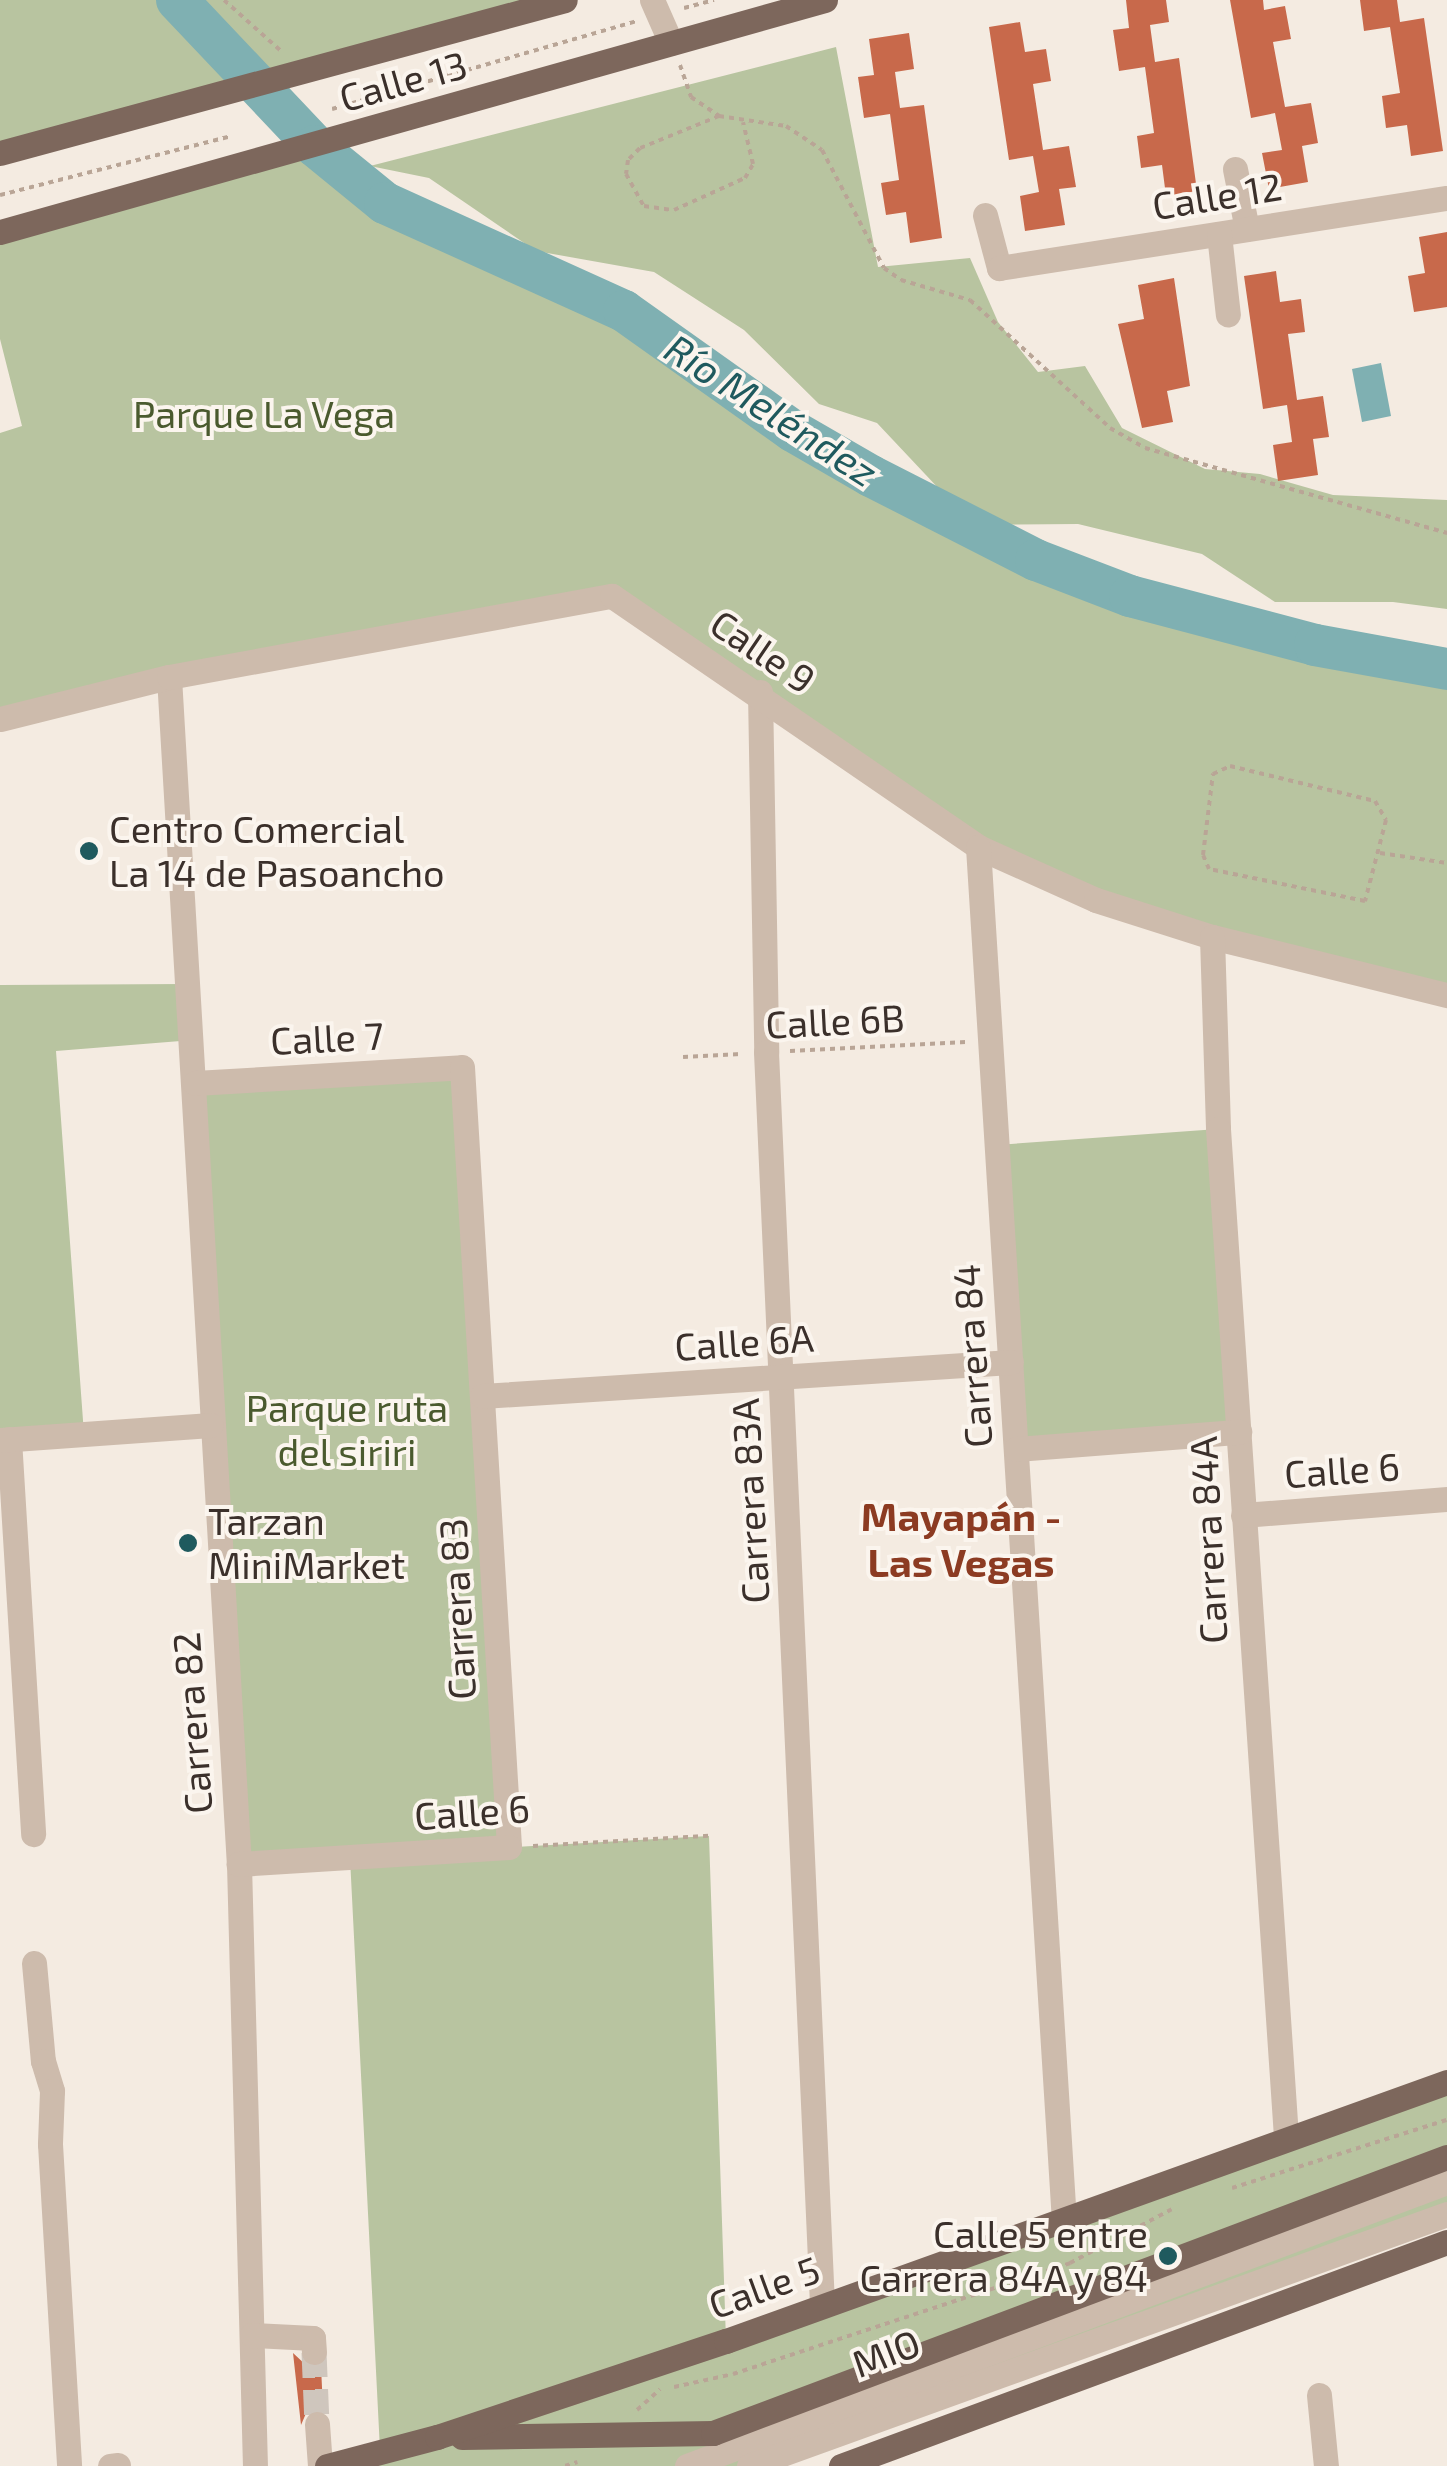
<!DOCTYPE html>
<meta charset="utf-8">
<style>
body{margin:0}
#map{position:relative;width:1447px;height:2466px;overflow:hidden;background:#f4ebe1;font-family:"Exo 2",sans-serif}
div>[style]{position:absolute}
.green>*{inset:0;background:#b8c4a0}
.water>*{inset:0;background:#7fb0b2}
.river>*{height:42px;margin:-21px;padding:0 21px;transform-origin:21px;border-radius:21px;background:#7fb0b2}
.building>*{inset:0;background:#c8694b}
.minor-tunnel>*{height:25px;margin-top:-12.5px;transform-origin:0;background:repeating-linear-gradient(90deg,#cfc6bd 0 25px,transparent 0 37px)}
.path>*{height:4px;margin-top:-2px;transform-origin:0;background:repeating-linear-gradient(90deg,#b9a596 0 5px,transparent 0 10px)}
.minor>*{height:25px;margin:-12.5px;padding:0 12.5px;transform-origin:12.5px;border-radius:12.5px;background:#cdbbac}
.major>*{height:25px;margin:-12.5px;padding:0 12.5px;transform-origin:12.5px;border-radius:12.5px;background:#7d675c}
.dots>*{width:28px;height:28px;translate:-50% -50%;box-sizing:border-box;border:5px solid #fbf5ee;border-radius:50%}
span{translate:-50% -50%;white-space:nowrap;text-align:center;line-height:1.15;-webkit-text-stroke:8px #fbf5ee;paint-order:stroke}
.street-label{font-size:38px;color:#3b302b}
.park-label{font-size:38px;color:#4a5a2e}
.poi-label{font-size:38px;color:#3b302b}
.left{translate:0 -50%;text-align:left}
.right{translate:-100% -50%;text-align:right}
.water-label{font-size:40px;color:#1f5a5e;font-style:italic}
.neighbourhood-label{font-size:40px;color:#8c3b22;font-weight:700}
</style>
<div id="map">
<div class="green">
<div style="clip-path:polygon(0 0,565px 0,0 153px)"></div>
<div style="clip-path:polygon(836px 47px,878px 267px,970px 258px,998px 322px,1038px 372px,1085px 366px,1122px 428px,1205px 469px,1260px 474px,1333px 495px,1447px 500px,1447px 609px,1393px 602px,1275px 602px,1202px 554px,1078px 524px,973px 525px,877px 423px,819px 404px,744px 330px,654px 272px,536px 251px,429px 178px,370px 166px)"></div>
<div style="clip-path:polygon(315px 146px,385px 203px,624px 311px,793px 431px,1036px 560px,1130px 596px,1315px 645px,1447px 669px,1447px 995px,1212px 937px,978px 847px,612px 596px,0 719px,0 433px,22px 426px,0 339px,0 232px)"></div>
<div style="clip-path:polygon(186px 984px,193px 1040px,56px 1051px,84px 1434px,0 1440px,0 985px)"></div>
<div style="clip-path:polygon(462px 1067px,515px 1847px,709px 1836px,726px 2340px,1447px 2082px,1447px 2214px,749px 2466px,327px 2466px,380px 2450px,350px 1858px,239px 1864px,195px 1083px)"></div>
<div style="clip-path:polygon(1218px 1129px,1239px 1432px,1016px 1449px,997px 1145px)"></div>
</div>
<div class="water">
<div style="clip-path:polygon(1381px 363px,1391px 416px,1362px 422px,1352px 369px)"></div>
</div>
<div class="river">
<div style="left:177px;top:0;width:201px;rotate:46.6deg"></div>
<div style="left:315px;top:146px;width:90px;rotate:39.2deg"></div>
<div style="left:385px;top:203px;width:262px;rotate:24.3deg"></div>
<div style="left:624px;top:311px;width:207px;rotate:35.4deg"></div>
<div style="left:793px;top:431px;width:90px;rotate:30deg"></div>
<div style="left:871px;top:476px;width:185px;rotate:27deg"></div>
<div style="left:1036px;top:560px;width:101px;rotate:21deg"></div>
<div style="left:1130px;top:596px;width:191px;rotate:14.8deg"></div>
<div style="left:1315px;top:645px;width:134px;rotate:10.3deg"></div>
</div>
<div class="building">
<div style="clip-path:polygon(1126px 0,1166px 0,1169px 22px,1150px 25px,1155px 62px,1179px 58px,1197px 191px,1166px 196px,1162px 165px,1141px 168px,1137px 136px,1154px 133px,1145px 67px,1119px 71px,1113px 30px,1129px 28px)"></div>
<div style="clip-path:polygon(1230px 0,1263px 0,1264px 10px,1285px 6px,1291px 39px,1273px 42px,1285px 107px,1311px 103px,1318px 143px,1302px 146px,1308px 182px,1269px 189px,1262px 153px,1282px 150px,1275px 113px,1251px 118px)"></div>
<div style="clip-path:polygon(1360px 0,1397px 0,1400px 22px,1424px 18px,1443px 151px,1411px 156px,1407px 125px,1386px 128px,1382px 96px,1400px 93px,1390px 27px,1364px 31px)"></div>
<div style="clip-path:polygon(1020px 22px,1025px 52px,1046px 49px,1051px 81px,1033px 84px,1043px 150px,1069px 146px,1076px 187px,1059px 189px,1065px 225px,1025px 231px,1020px 196px,1039px 192px,1033px 156px,1009px 160px,989px 27px)"></div>
<div style="clip-path:polygon(909px 33px,914px 69px,895px 72px,900px 108px,924px 105px,942px 238px,910px 243px,906px 212px,886px 215px,881px 183px,899px 180px,890px 114px,864px 118px,858px 77px,874px 75px,869px 39px)"></div>
<div style="clip-path:polygon(1447px 232px,1447px 307px,1414px 312px,1408px 276px,1425px 273px,1419px 237px)"></div>
<div style="clip-path:polygon(1276px 271px,1280px 302px,1301px 299px,1305px 332px,1288px 334px,1297px 400px,1323px 396px,1329px 437px,1313px 439px,1318px 475px,1278px 481px,1273px 445px,1292px 442px,1287px 405px,1263px 409px,1244px 276px)"></div>
<div style="clip-path:polygon(1174px 278px,1190px 386px,1167px 391px,1173px 422px,1142px 428px,1118px 324px,1144px 319px,1138px 285px)"></div>
<div style="clip-path:polygon(293px 2353px,308px 2367px,321px 2366px,323px 2409px,307px 2411px,301px 2425px)"></div>
</div>
<div class="minor-tunnel">
<div style="left:314px;top:2352px;width:72px;rotate:87.6deg"></div>
</div>
<div class="path">
<div style="left:224px;top:0;width:75px;rotate:41.8deg"></div>
<div style="left:684px;top:8px;width:31px;rotate:-15deg"></div>
<div style="left:680px;top:65px;width:34px;rotate:71deg"></div>
<div style="left:691px;top:97px;width:34px;rotate:34deg"></div>
<div style="left:719px;top:116px;width:68px;rotate:8.5deg"></div>
<div style="left:786px;top:126px;width:43px;rotate:33.7deg"></div>
<div style="left:822px;top:150px;width:133px;rotate:62.3deg"></div>
<div style="left:884px;top:268px;width:21px;rotate:35deg"></div>
<div style="left:901px;top:280px;width:72px;rotate:16.2deg"></div>
<div style="left:970px;top:300px;width:190px;rotate:42.4deg"></div>
<div style="left:1110px;top:428px;width:40px;rotate:29.7deg"></div>
<div style="left:1145px;top:448px;width:314px;rotate:15.7deg"></div>
<div style="left:332px;top:109px;width:317px;rotate:-16.1deg"></div>
<div style="left:719px;top:116px;width:85px;rotate:157.9deg"></div>
<div style="left:640px;top:148px;width:17px;rotate:135deg"></div>
<div style="left:628px;top:160px;width:14px;rotate:98deg"></div>
<div style="left:626px;top:174px;width:37px;rotate:61deg"></div>
<div style="left:644px;top:206px;width:30px;rotate:8deg"></div>
<div style="left:674px;top:210px;width:78px;rotate:-24.3deg"></div>
<div style="left:745px;top:178px;width:16px;rotate:-60deg"></div>
<div style="left:753px;top:164px;width:43px;rotate:-103.4deg"></div>
<div style="left:0;top:195px;width:238px;rotate:-14.3deg"></div>
<div style="left:1230px;top:766px;width:149px;rotate:13.6deg"></div>
<div style="left:1375px;top:801px;width:22px;rotate:60deg"></div>
<div style="left:1386px;top:820px;width:84px;rotate:104.5deg"></div>
<div style="left:1365px;top:901px;width:159px;rotate:-168.4deg"></div>
<div style="left:1209px;top:869px;width:15px;rotate:-113deg"></div>
<div style="left:1203px;top:855px;width:82px;rotate:-83deg"></div>
<div style="left:1213px;top:774px;width:19px;rotate:-25deg"></div>
<div style="left:1380px;top:853px;width:68px;rotate:8.5deg"></div>
<div style="left:790px;top:1051px;width:176px;rotate:-2.9deg"></div>
<div style="left:683px;top:1057px;width:58px;rotate:-3deg"></div>
<div style="left:533px;top:1846px;width:176px;rotate:-3.3deg"></div>
<div style="left:1232px;top:2188px;width:225px;rotate:-17.6deg"></div>
<div style="left:674px;top:2387px;width:60px;rotate:-12.4deg"></div>
<div style="left:733px;top:2374px;width:355px;rotate:-18.2deg"></div>
<div style="left:1070px;top:2263px;width:115px;rotate:-27.9deg"></div>
<div style="left:637px;top:2410px;width:31px;rotate:-42deg"></div>
<div style="left:565px;top:2466px;width:13px;rotate:-18deg"></div>
</div>
<div class="minor">
<div style="left:652px;top:0;width:47px;rotate:66.2deg"></div>
<div style="left:1235px;top:169px;width:61px;rotate:78.7deg"></div>
<div style="left:985px;top:215px;width:55px;rotate:75.2deg"></div>
<div style="left:999px;top:268px;width:453px;rotate:-8.9deg"></div>
<div style="left:1219px;top:234px;width:81px;rotate:83.7deg"></div>
<div style="left:169px;top:677px;width:1189px;rotate:86.63deg"></div>
<div style="left:239px;top:1864px;width:602px;rotate:88.48deg"></div>
<div style="left:760px;top:692px;width:360px;rotate:89deg"></div>
<div style="left:766px;top:1052px;width:1254px;rotate:87.44deg"></div>
<div style="left:0;top:719px;width:174px;rotate:-14deg"></div>
<div style="left:169px;top:677px;width:450px;rotate:-10.4deg"></div>
<div style="left:612px;top:596px;width:444px;rotate:34.4deg"></div>
<div style="left:978px;top:847px;width:129px;rotate:24.2deg"></div>
<div style="left:1096px;top:900px;width:122px;rotate:17.7deg"></div>
<div style="left:1212px;top:937px;width:242px;rotate:13.9deg"></div>
<div style="left:978px;top:847px;width:1376px;rotate:86.42deg"></div>
<div style="left:1212px;top:937px;width:192px;rotate:88.2deg"></div>
<div style="left:1218px;top:1129px;width:1011px;rotate:86.14deg"></div>
<div style="left:195px;top:1083px;width:267px;rotate:-3.4deg"></div>
<div style="left:462px;top:1067px;width:781px;rotate:86.55deg"></div>
<div style="left:509px;top:1847px;width:271px;rotate:176.4deg"></div>
<div style="left:482px;top:1396px;width:530px;rotate:-3.68deg"></div>
<div style="left:9px;top:1439px;width:396px;rotate:86.5deg"></div>
<div style="left:0;top:1440px;width:211px;rotate:-4.1deg"></div>
<div style="left:1016px;top:1449px;width:224px;rotate:-4.4deg"></div>
<div style="left:1243px;top:1515px;width:205px;rotate:-4.5deg"></div>
<div style="left:34px;top:1963px;width:98px;rotate:84.8deg"></div>
<div style="left:43px;top:2061px;width:31px;rotate:73deg"></div>
<div style="left:52px;top:2091px;width:53px;rotate:92.2deg"></div>
<div style="left:50px;top:2144px;width:323px;rotate:86.6deg"></div>
<div style="left:252px;top:2335px;width:61px;rotate:2.8deg"></div>
<div style="left:313px;top:2338px;width:14px;rotate:86deg"></div>
<div style="left:1319px;top:2395px;width:71px;rotate:84.4deg"></div>
<div style="left:317px;top:2424px;width:42px;rotate:85.9deg"></div>
<div style="left:110px;top:2466px;width:8px;rotate:-7deg"></div>
<div style="left:687px;top:2466px;width:811px;rotate:-20.49deg"></div>
<div style="left:749px;top:2466px;width:742px;rotate:-19.85deg"></div>
</div>
<div class="major">
<div style="left:0;top:153px;width:585px;rotate:-15.15deg"></div>
<div style="left:0;top:232px;width:857px;rotate:-15.71deg"></div>
<div style="left:462px;top:2437px;width:251px;rotate:-0.9deg"></div>
<div style="left:713px;top:2433px;width:784px;rotate:-20.61deg"></div>
<div style="left:327px;top:2466px;width:114px;rotate:-14.8deg"></div>
<div style="left:437px;top:2437px;width:305px;rotate:-18.4deg"></div>
<div style="left:726px;top:2341px;width:766px;rotate:-19.76deg"></div>
<div style="left:841px;top:2466px;width:646px;rotate:-20.29deg"></div>
</div>
<div class="dots">
<div style="left:89px;top:851px;background:#1f5a5e"></div>
<div style="left:188px;top:1543px;background:#1f5a5e"></div>
<div style="left:1168px;top:2256px;background:#1f5a5e"></div>
</div>
<div class="street-label">
<span style="left:403px;top:81px;rotate:-16deg">Calle 13</span>
<span style="left:1217px;top:196px;rotate:-9deg">Calle 12</span>
<span style="left:763px;top:651px;rotate:34deg">Calle 9</span>
<span style="left:835px;top:1021px;rotate:-3deg">Calle 6B</span>
<span style="left:327px;top:1038px;rotate:-3deg">Calle 7</span>
<span style="left:744px;top:1342px;rotate:-4deg">Calle 6A</span>
<span style="left:972px;top:1356px;rotate:-94deg">Carrera 84</span>
<span style="left:1342px;top:1470px;rotate:-4deg">Calle 6</span>
<span style="left:750px;top:1501px;rotate:-93deg">Carrera 83A</span>
<span style="left:1208px;top:1540px;rotate:-93deg">Carrera 84A</span>
<span style="left:457px;top:1609px;rotate:-93deg">Carrera 83</span>
<span style="left:192px;top:1723px;rotate:-94deg">Carrera 82</span>
<span style="left:472px;top:1812px;rotate:-4deg">Calle 6</span>
<span style="left:764px;top:2287px;rotate:-20deg">Calle 5</span>
<span style="left:886px;top:2353px;rotate:-21deg">MIO</span>
</div>
<div class="park-label">
<span style="left:264px;top:414px">Parque La Vega</span>
<span style="left:347px;top:1430px">Parque ruta<br>del siriri</span>
</div>
<div class="poi-label">
<span class="left" style="left:109px;top:851px">Centro Comercial<br>La 14 de Pasoancho</span>
<span class="left" style="left:208px;top:1543px">Tarzan<br>MiniMarket</span>
<span class="right" style="left:1148px;top:2256px">Calle 5 entre<br>Carrera 84A y 84</span>
</div>
<div class="water-label">
<span style="left:772px;top:409px;rotate:33deg">Río Meléndez</span>
</div>
<div class="neighbourhood-label">
<span style="left:961px;top:1538px">Mayapán -<br>Las Vegas</span>
</div>
</div>
